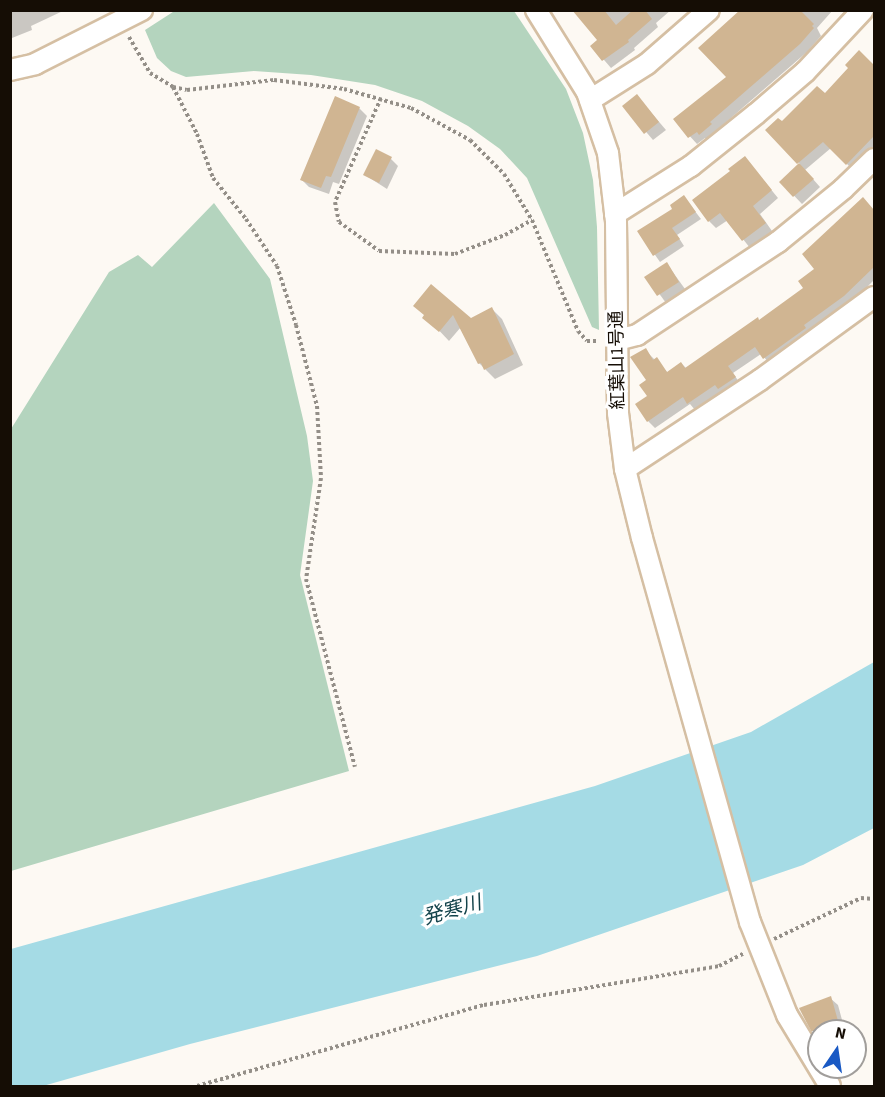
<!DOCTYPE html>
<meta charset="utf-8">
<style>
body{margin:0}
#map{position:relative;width:885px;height:1097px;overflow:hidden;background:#fdf9f3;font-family:"Source Sans 3","Noto Sans JP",sans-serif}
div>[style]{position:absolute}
.green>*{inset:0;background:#b4d4be}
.water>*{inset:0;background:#a5dbe5}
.shadow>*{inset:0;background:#0003}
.building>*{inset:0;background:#d0b592}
.path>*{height:4px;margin-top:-2px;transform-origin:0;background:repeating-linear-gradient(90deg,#948f88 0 3px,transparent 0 6px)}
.roads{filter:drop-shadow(2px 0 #d5bfa3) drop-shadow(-2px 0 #d5bfa3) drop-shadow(0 2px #d5bfa3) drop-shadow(0 -2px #d5bfa3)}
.minor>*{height:20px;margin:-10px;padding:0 10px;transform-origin:10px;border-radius:10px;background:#fff}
span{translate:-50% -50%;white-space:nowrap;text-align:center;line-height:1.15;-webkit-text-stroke:6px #fff;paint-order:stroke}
.street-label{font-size:18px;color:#150d05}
.water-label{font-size:20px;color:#13434b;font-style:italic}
.frame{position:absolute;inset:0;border:12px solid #150d05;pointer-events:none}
.north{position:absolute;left:807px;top:1019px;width:60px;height:60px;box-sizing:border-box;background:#fff;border:2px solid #a19e9b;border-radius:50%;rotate:13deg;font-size:16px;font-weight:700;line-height:24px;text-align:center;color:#150d05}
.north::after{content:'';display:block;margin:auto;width:21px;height:27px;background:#1959c4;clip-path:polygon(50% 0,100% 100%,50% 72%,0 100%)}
</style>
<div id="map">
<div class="green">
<div style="clip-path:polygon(176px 10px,514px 11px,566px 89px,583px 133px,593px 180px,597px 227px,599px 330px,592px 327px,527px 178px,500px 149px,468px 126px,422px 101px,375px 85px,311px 75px,254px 71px,186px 77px,171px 71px,157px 58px,145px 30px)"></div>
<div style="clip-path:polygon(214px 203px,270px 279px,307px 436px,313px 481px,300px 575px,349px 771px,11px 871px,11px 429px,109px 272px,138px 255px,152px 267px)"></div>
</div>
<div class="water">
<div style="clip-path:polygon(874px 662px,874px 828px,803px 865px,537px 956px,190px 1044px,43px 1086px,11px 1086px,11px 949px,595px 786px,751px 732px)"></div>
</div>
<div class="shadow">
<div style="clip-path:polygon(10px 10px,65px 10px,31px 26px,32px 30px,12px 38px)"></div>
<div style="clip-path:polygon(574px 10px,671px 10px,656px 23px,658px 27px,634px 48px,635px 50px,611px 68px,592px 46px,599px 41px)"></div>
<div style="clip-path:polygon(755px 10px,833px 10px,817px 28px,821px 36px,807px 52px,717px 130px,718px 132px,708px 141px,705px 138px,697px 144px,675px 120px,729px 78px)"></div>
<div style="clip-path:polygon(859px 53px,874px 67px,874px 147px,854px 171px,831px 148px,805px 170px,820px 187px,802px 204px,781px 182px,800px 164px,768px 130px,825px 96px,850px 68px)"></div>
<div style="clip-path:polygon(637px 96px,666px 130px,653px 140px,624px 106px)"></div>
<div style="clip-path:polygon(359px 108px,367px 116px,339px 184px,333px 182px,329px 194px,309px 187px,302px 180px)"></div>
<div style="clip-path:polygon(745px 158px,778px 198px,760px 214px,772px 231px,750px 248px,728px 220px,716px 228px,709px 221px,732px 171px)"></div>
<div style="clip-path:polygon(391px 159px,398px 166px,387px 189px,365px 175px)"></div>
<div style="clip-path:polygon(684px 197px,701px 219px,677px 235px,684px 246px,660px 262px,639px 232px,674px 209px)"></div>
<div style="clip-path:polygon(863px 199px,874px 211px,874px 280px,851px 303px,771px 365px,761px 354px,733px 373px,741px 385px,726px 395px,722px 392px,695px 410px,690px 404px,655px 428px,648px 421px,645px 350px,668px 373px,681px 363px,687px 369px,760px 321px,805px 288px)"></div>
<div style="clip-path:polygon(667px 264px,685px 289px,666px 303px,647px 277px)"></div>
<div style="clip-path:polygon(415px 305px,471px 319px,492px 309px,502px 319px,523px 365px,495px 379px,479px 363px,461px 327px,449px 341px)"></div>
<div style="clip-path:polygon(830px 998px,838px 1005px,845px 1031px,819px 1031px,819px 1040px,802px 1009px)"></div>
</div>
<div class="building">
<div style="clip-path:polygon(572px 10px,604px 10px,616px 25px,633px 10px,645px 10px,652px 19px,628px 40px,629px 42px,602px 61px,590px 46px,597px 40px)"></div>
<div style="clip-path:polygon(740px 10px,800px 10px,814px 24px,812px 26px,814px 28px,800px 44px,710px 122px,712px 124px,699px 135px,697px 132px,688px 138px,673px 119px,726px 77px,698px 48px)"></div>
<div style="clip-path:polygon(859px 50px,874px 65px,874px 136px,846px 165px,823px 142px,797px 164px,765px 130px,778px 118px,782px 121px,817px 86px,825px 93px,848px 68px,845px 65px)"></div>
<div style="clip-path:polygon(637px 94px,659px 122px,644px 134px,622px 106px)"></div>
<div style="clip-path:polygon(335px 96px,360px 107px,331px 177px,326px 176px,321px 188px,300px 180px)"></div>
<div style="clip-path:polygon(376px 149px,392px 157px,379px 183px,363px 175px)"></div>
<div style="clip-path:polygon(745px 156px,772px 190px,753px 206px,766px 223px,742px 241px,720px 213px,708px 222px,692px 200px,730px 171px,728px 169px)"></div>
<div style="clip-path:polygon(799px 163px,814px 179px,793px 197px,779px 182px)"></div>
<div style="clip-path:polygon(684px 195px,696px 212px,672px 228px,680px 239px,653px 256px,637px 231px,672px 209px,670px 205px)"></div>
<div style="clip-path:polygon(863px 197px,874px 210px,874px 267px,844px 296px,804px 325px,806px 328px,763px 359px,755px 347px,728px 366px,736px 377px,718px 389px,715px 385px,687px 404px,683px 397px,647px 422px,635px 404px,647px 396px,639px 385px,646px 380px,630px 357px,646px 348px,653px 360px,657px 357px,667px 372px,681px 362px,685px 368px,758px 317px,759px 320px,803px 288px,798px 281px,814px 269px,802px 254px)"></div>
<div style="clip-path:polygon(667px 262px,679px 282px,657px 296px,644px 277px)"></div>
<div style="clip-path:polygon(431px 284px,471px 318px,492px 307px,514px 354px,484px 370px,481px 363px,478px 364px,453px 315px,439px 332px,422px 318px,424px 315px,413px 306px)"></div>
<div style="clip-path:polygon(831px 996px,840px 1028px,832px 1031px,811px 1031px,799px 1008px)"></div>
</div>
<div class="path">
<div style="left:129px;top:37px;width:42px;rotate:59.7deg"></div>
<div style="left:150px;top:73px;width:27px;rotate:31deg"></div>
<div style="left:173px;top:87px;width:14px;rotate:12deg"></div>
<div style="left:187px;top:90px;width:88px;rotate:-6.6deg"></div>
<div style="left:274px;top:80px;width:71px;rotate:7.3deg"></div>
<div style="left:344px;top:89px;width:70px;rotate:15.8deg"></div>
<div style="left:411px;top:108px;width:67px;rotate:28.5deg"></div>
<div style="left:470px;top:140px;width:48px;rotate:45deg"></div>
<div style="left:504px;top:174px;width:54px;rotate:58.7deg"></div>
<div style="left:532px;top:220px;width:120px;rotate:67.5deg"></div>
<div style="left:578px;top:331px;width:13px;rotate:48deg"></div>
<div style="left:587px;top:341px;width:11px"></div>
<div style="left:173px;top:87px;width:53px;rotate:62.9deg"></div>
<div style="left:197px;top:134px;width:47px;rotate:70deg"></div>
<div style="left:213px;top:178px;width:53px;rotate:51.2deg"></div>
<div style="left:246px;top:219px;width:56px;rotate:56.6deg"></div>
<div style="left:277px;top:266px;width:62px;rotate:72.1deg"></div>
<div style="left:296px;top:325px;width:84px;rotate:75.5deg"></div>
<div style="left:317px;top:406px;width:72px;rotate:86.8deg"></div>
<div style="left:321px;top:478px;width:102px;rotate:98.4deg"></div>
<div style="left:306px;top:579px;width:194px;rotate:75.4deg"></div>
<div style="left:381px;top:98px;width:114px;rotate:113.9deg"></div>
<div style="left:335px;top:202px;width:20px;rotate:79deg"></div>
<div style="left:339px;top:222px;width:49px;rotate:35.9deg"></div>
<div style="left:379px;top:251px;width:76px;rotate:2.3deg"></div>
<div style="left:455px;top:254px;width:53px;rotate:-20.8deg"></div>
<div style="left:505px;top:235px;width:31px;rotate:-29deg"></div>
<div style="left:774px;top:939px;width:96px;rotate:-25.2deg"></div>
<div style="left:861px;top:898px;width:13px;rotate:4deg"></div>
<div style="left:197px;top:1086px;width:298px;rotate:-15.8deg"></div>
<div style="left:484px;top:1005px;width:238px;rotate:-9.4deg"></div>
<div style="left:719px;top:966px;width:27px;rotate:-27deg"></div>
</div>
<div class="roads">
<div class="minor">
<div style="left:536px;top:10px;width:97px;rotate:58.1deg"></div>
<div style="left:587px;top:92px;width:65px;rotate:71deg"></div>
<div style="left:608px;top:153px;width:68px;rotate:83.3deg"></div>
<div style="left:616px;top:221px;width:192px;rotate:89.4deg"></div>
<div style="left:618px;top:413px;width:56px;rotate:82.9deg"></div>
<div style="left:625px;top:469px;width:71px;rotate:76.2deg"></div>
<div style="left:642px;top:538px;width:399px;rotate:74.3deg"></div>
<div style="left:750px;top:922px;width:100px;rotate:68.3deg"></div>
<div style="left:787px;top:1015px;width:83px;rotate:58.8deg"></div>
<div style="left:10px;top:70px;width:26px;rotate:-13deg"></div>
<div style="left:35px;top:64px;width:120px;rotate:-26.8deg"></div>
<div style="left:590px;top:100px;width:67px;rotate:-32.3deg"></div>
<div style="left:647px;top:64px;width:82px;rotate:-41.1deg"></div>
<div style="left:615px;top:214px;width:90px;rotate:-32.3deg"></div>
<div style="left:691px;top:166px;width:83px;rotate:-38.7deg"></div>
<div style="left:756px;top:114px;width:65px;rotate:-40.6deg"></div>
<div style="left:805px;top:72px;width:85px;rotate:-46.9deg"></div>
<div style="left:617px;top:340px;width:21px;rotate:-14deg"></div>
<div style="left:637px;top:335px;width:169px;rotate:-33.4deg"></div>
<div style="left:778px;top:242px;width:84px;rotate:-39.2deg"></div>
<div style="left:843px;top:189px;width:43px;rotate:-44.1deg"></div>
<div style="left:625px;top:469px;width:162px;rotate:-33.4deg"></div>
<div style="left:760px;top:380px;width:141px;rotate:-36.1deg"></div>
</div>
</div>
<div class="street-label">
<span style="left:618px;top:360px;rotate:-91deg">紅葉山1号通</span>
</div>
<div class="water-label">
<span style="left:452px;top:911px;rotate:-16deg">発寒川</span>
</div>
<div class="frame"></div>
<div class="north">N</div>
</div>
